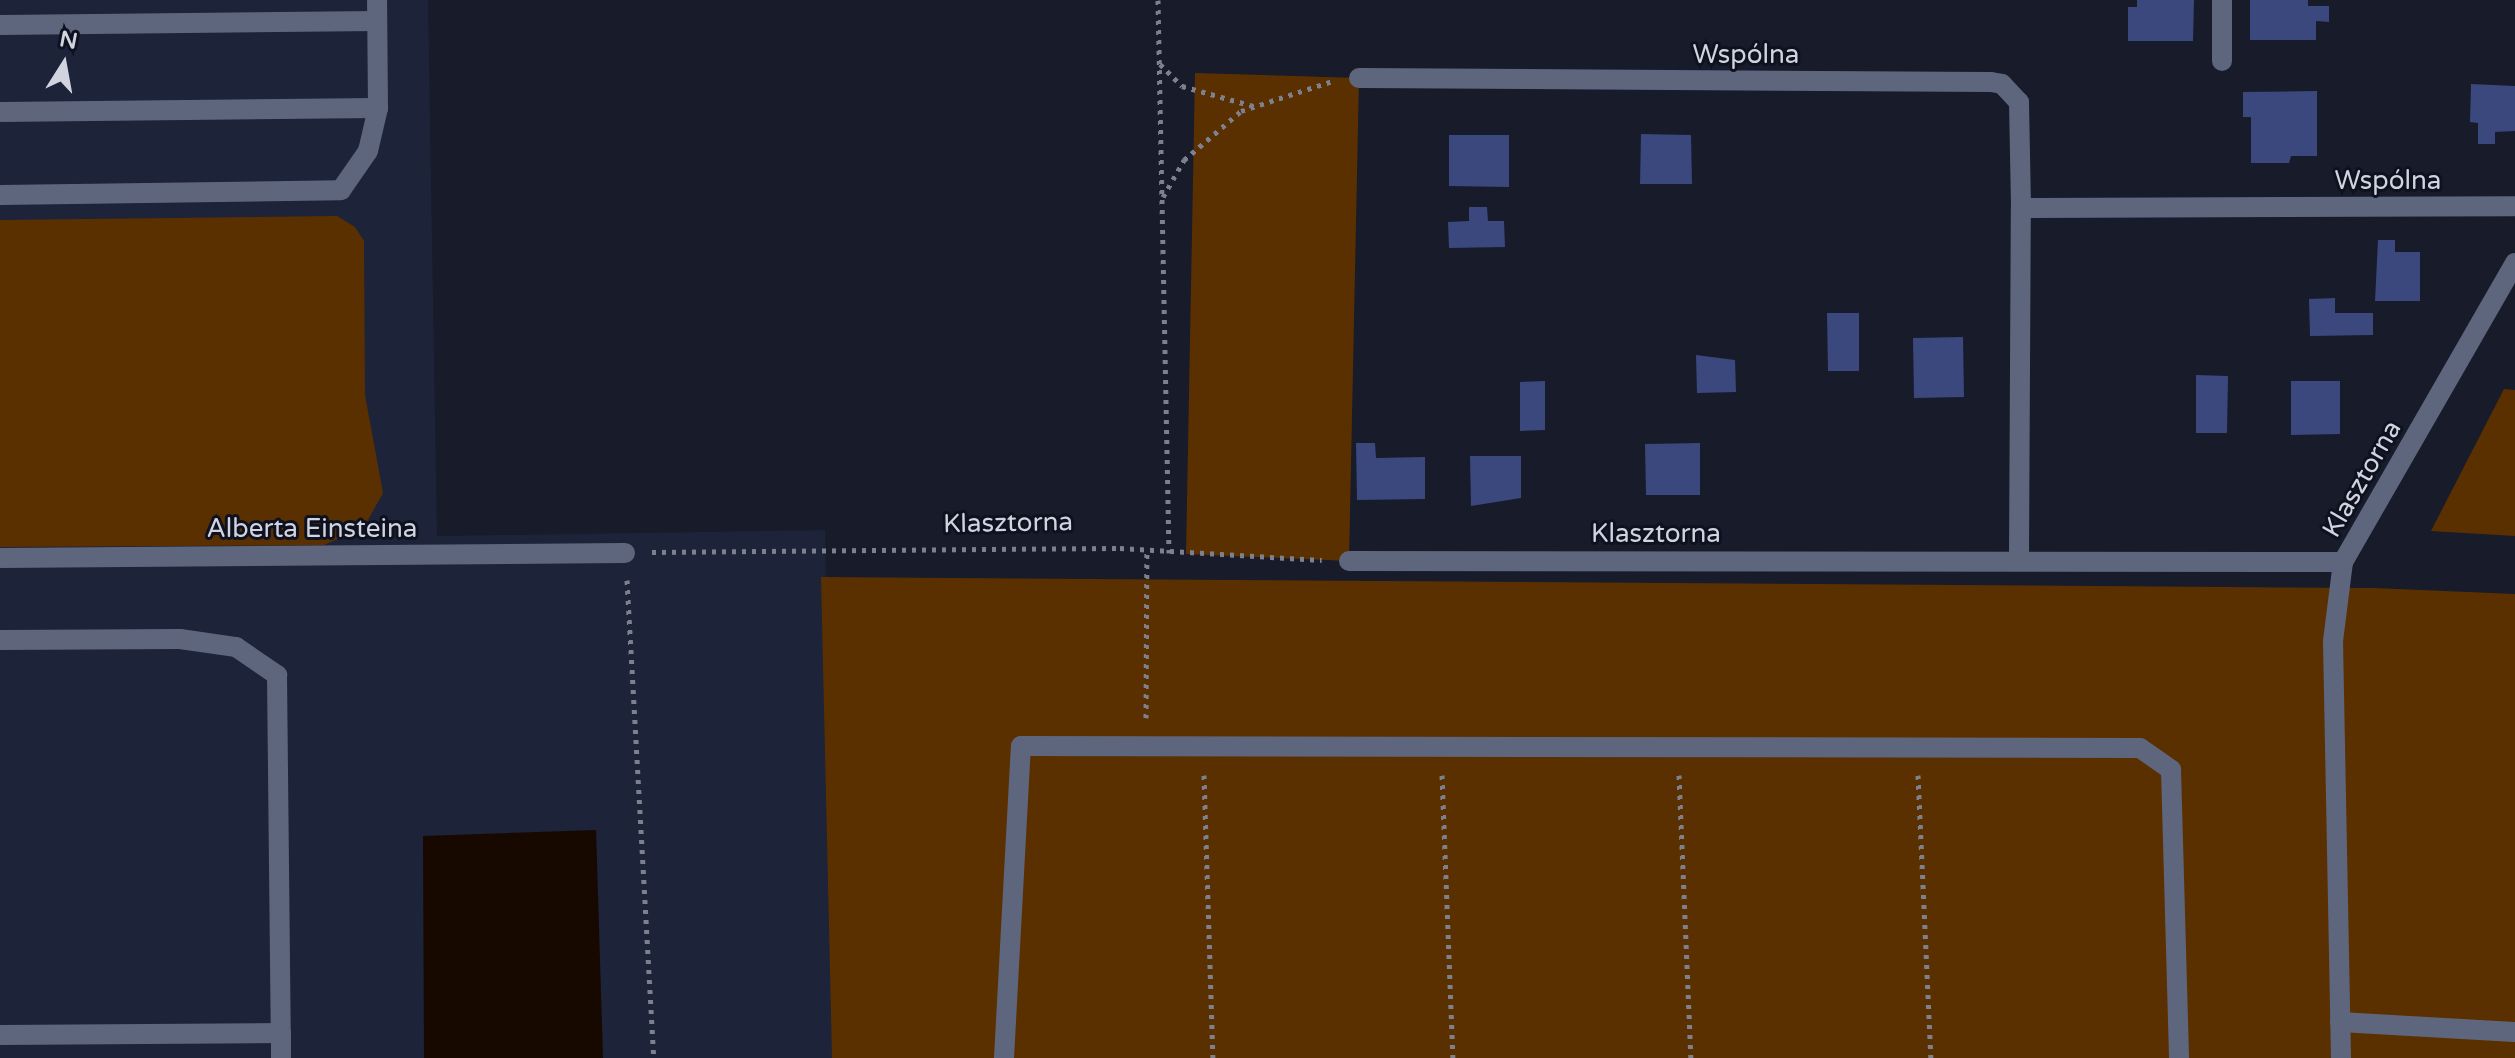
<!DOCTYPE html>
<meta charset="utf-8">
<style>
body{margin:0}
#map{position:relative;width:2515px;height:1058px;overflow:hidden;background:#171b2a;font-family:"Varela Round",sans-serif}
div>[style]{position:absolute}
.built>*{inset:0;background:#1d2338}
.green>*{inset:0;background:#5b3000}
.water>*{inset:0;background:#170800}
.building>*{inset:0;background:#3a487d}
.path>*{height:5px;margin-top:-2.5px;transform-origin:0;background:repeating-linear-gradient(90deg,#7d818d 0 4px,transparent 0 10px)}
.minor>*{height:20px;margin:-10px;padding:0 10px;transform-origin:10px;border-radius:10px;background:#5e667e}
span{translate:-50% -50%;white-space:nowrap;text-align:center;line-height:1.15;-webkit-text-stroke:6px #0e1220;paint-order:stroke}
.street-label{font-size:26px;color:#d1d4df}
.north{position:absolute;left:24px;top:24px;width:80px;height:80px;-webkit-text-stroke:6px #0e1220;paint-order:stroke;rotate:11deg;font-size:22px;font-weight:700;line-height:32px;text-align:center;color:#d1d4df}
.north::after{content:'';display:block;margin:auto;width:28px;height:36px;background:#d1d4df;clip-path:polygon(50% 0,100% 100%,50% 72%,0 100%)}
</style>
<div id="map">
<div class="built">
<div style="clip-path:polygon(0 0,428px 0,437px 536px,825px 530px,834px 1058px,0 1058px)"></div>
</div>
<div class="green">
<div style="clip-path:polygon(1195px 73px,1359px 78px,1349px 561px,1186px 554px)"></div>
<div style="clip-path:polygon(337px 216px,355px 227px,364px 241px,365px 395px,383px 493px,364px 527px,324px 545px,0 547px,0 220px)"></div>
<div style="clip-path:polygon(2504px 389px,2515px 390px,2515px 536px,2431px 531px)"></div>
<div style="clip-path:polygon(821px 577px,2374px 588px,2515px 594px,2515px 1058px,832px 1058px)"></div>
</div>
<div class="water">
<div style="clip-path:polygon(596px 830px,603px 1058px,424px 1058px,423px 836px)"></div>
</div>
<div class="building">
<div style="clip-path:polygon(2137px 0,2194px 0,2193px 41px,2128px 41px,2128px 7px,2137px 7px)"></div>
<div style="clip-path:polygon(2250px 0,2308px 0,2308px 6px,2329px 6px,2329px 22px,2316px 21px,2316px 40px,2250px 40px)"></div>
<div style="clip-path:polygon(2471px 84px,2515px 86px,2515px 131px,2495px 132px,2495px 144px,2478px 144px,2478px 123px,2470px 122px)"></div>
<div style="clip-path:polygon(2317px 91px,2317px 156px,2291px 156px,2289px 163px,2251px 163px,2251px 117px,2243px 117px,2243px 92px)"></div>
<div style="clip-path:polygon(1641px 134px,1691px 135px,1692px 184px,1640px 184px)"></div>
<div style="clip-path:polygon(1449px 135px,1509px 135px,1509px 187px,1449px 186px)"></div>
<div style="clip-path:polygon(1469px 207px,1487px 207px,1488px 221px,1504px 221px,1505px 247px,1449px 248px,1448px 222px,1469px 221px)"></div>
<div style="clip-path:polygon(2378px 240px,2395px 240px,2395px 252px,2420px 252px,2420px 301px,2375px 301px)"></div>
<div style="clip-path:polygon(2335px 298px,2335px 313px,2373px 313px,2373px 335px,2310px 336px,2309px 299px)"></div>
<div style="clip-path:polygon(1827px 313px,1859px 313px,1859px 371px,1828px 371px)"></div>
<div style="clip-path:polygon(1963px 337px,1964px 397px,1914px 398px,1913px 338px)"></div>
<div style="clip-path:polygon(1696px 355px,1735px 360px,1736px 392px,1697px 393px)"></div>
<div style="clip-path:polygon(2196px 375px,2228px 376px,2227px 433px,2196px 433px)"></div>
<div style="clip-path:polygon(1545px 381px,1545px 430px,1520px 431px,1520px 382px)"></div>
<div style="clip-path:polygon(2291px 381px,2340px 381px,2340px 434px,2291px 435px)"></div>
<div style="clip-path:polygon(1356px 443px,1375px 443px,1376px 458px,1425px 457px,1425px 499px,1357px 500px)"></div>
<div style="clip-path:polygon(1700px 443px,1700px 495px,1646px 495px,1645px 444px)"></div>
<div style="clip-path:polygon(1470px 456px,1521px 456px,1521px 498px,1471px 506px)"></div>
</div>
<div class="path">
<div style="left:1158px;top:0;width:553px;rotate:88.86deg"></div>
<div style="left:1160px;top:64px;width:31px;rotate:45deg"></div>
<div style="left:1182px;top:86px;width:74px;rotate:15.7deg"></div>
<div style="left:1163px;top:197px;width:43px;rotate:-60.4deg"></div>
<div style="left:1184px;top:160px;width:75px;rotate:-40.7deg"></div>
<div style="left:1241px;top:111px;width:96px;rotate:-18.2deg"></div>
<div style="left:652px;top:552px;width:468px;rotate:-0.5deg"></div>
<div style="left:1120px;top:548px;width:202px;rotate:3.4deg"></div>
<div style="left:627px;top:580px;width:479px;rotate:86.8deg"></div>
<div style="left:1146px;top:718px;width:167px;rotate:-89.7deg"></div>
<div style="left:1204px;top:775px;width:283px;rotate:88.2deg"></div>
<div style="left:1442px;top:775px;width:283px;rotate:87.8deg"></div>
<div style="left:1679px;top:775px;width:283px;rotate:87.6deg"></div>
<div style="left:1918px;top:775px;width:283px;rotate:87.4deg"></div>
</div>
<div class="minor">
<div style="left:0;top:25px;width:377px;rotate:-0.6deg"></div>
<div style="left:2222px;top:61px;width:61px;rotate:-90deg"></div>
<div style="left:1359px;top:78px;width:632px;rotate:0.36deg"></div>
<div style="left:1991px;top:82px;width:11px;rotate:10deg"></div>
<div style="left:2002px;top:84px;width:25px;rotate:47deg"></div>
<div style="left:2019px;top:102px;width:106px;rotate:88.9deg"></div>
<div style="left:2021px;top:208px;width:494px;rotate:-0.2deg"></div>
<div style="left:0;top:112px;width:378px;rotate:-0.6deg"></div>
<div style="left:0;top:195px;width:341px;rotate:-0.8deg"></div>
<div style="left:341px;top:190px;width:47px;rotate:-55.3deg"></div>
<div style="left:368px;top:151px;width:44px;rotate:-76.9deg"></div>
<div style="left:378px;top:108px;width:108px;rotate:-90.5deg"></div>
<div style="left:0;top:558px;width:625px;rotate:-0.46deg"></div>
<div style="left:2019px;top:558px;width:350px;rotate:-89.7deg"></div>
<div style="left:1349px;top:561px;width:994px;rotate:0.06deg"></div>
<div style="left:2343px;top:562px;width:345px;rotate:-60.1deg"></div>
<div style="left:0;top:640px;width:180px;rotate:-0.3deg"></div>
<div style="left:180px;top:639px;width:57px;rotate:8.1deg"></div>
<div style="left:236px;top:647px;width:50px;rotate:34.3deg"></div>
<div style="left:277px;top:675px;width:358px;rotate:89.4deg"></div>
<div style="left:281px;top:1033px;width:281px;rotate:179.6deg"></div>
<div style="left:2340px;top:1022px;width:175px;rotate:3.3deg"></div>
<div style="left:281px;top:1058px;width:25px;rotate:-90deg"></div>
<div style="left:1004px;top:1058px;width:312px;rotate:-86.9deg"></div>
<div style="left:1021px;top:746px;width:1119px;rotate:0.1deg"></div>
<div style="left:2140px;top:748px;width:38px;rotate:35deg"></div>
<div style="left:2171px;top:770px;width:288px;rotate:88.4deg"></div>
<div style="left:2341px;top:1058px;width:417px;rotate:-91.1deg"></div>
<div style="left:2333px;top:641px;width:80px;rotate:-82.8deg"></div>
</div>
<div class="street-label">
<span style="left:1746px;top:55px">Wspólna</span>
<span style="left:2388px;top:181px">Wspólna</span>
<span style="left:2362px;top:479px;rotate:-60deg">Klasztorna</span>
<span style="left:1008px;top:523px;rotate:-1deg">Klasztorna</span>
<span style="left:312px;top:529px">Alberta Einsteina</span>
<span style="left:1656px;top:534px">Klasztorna</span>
</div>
<div class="north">N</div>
</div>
